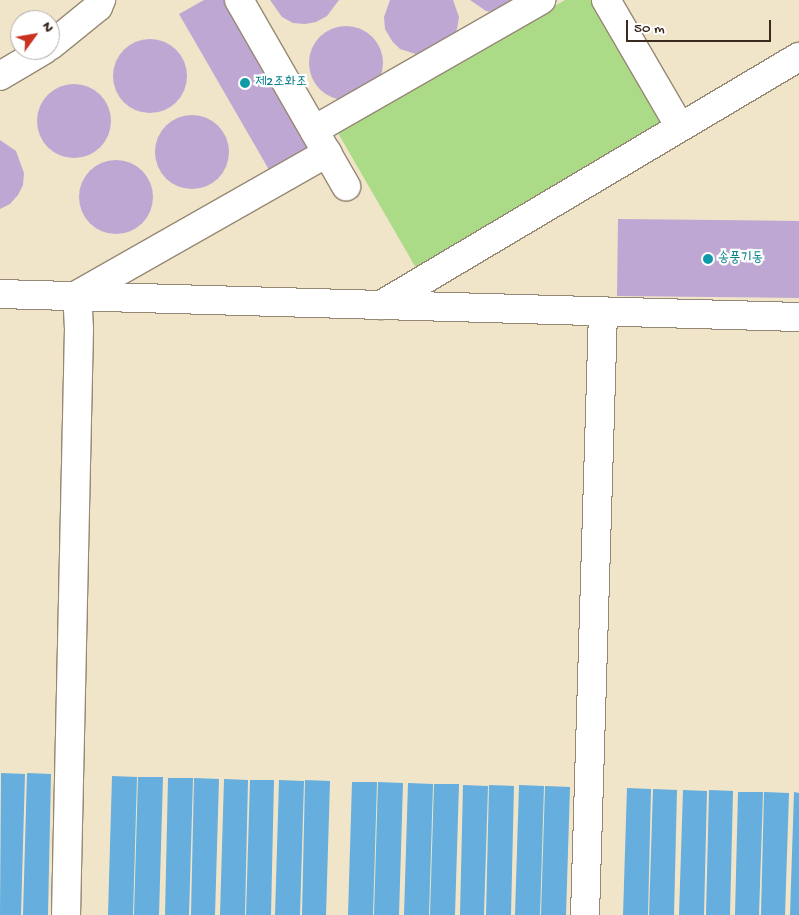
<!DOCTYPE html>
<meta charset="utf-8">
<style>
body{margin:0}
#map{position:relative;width:799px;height:915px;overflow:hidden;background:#f0e5c9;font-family:"Gochi Hand","Poor Story",sans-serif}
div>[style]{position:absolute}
.green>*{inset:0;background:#acdb88}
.water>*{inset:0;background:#66aede}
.building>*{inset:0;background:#bea7d3}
.round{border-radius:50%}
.roads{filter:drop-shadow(1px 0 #968874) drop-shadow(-1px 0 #968874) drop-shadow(0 1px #968874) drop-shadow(0 -1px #968874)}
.minor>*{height:28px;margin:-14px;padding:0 14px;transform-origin:14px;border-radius:14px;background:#fff}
.dots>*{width:14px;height:14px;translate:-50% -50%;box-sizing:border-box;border:2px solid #fff;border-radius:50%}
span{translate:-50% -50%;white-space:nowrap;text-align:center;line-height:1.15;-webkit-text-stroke:4.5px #fff;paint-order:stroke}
.culture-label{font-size:14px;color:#0d838f}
.left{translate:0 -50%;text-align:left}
.north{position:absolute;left:10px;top:10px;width:50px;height:50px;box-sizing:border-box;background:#fff;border:1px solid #b1aaa5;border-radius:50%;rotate:58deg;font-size:14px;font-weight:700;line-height:20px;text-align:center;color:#3b2a1e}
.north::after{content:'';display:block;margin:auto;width:18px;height:22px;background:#c8321e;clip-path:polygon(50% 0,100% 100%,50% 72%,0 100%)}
.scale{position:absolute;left:626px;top:20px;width:145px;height:22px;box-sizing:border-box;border:2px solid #3b2a1e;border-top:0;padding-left:6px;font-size:15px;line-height:18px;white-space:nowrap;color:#3b2a1e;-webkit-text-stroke:4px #fff;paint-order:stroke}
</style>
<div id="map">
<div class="green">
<div style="clip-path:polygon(565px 0,596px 0,667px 121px,416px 268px,338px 133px)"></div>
</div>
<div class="water">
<div style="clip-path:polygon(1px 773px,25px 774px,21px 915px,0 915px)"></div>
<div style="clip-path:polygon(27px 773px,51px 774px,48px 915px,23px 915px)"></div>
<div style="clip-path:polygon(112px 776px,137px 777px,133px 915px,108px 915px)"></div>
<div style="clip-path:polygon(138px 777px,163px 777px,159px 915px,134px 915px)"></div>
<div style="clip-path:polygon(168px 778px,193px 778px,189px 915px,165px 915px)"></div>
<div style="clip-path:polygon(194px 778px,219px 779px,215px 915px,191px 915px)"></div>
<div style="clip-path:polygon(224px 779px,248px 780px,245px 915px,220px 915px)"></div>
<div style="clip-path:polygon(250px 780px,274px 780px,271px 915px,246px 915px)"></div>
<div style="clip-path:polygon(279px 780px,304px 781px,300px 915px,275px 915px)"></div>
<div style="clip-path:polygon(305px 780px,330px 781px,326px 915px,302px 915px)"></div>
<div style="clip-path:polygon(352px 782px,377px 782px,373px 915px,348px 915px)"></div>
<div style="clip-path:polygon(378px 782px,403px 783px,399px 915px,374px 915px)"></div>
<div style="clip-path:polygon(408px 783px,433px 784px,429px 915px,404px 915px)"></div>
<div style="clip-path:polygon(434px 784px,459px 784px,455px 915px,430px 915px)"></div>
<div style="clip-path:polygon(463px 785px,488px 786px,484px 915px,460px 915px)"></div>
<div style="clip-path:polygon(489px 785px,514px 786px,511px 915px,486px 915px)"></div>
<div style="clip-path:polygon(519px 785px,544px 786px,540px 915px,515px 915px)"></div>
<div style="clip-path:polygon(545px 786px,570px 787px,566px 915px,541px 915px)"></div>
<div style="clip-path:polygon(627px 788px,651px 789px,648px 915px,623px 915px)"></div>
<div style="clip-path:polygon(653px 789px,677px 790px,674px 915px,649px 915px)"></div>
<div style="clip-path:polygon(683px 790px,707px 791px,704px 915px,679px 915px)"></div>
<div style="clip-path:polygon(709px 790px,733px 791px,730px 915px,706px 915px)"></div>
<div style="clip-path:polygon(738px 792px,763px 792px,759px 915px,735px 915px)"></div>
<div style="clip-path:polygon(764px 792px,789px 793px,785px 915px,761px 915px)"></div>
<div style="clip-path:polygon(794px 792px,799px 793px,799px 915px,790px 915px)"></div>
</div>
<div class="building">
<div style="clip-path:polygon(204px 0,224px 0,311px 152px,272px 175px,179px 14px)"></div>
<div style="clip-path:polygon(270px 0,339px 0,327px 16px,316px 22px,305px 24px,293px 23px,282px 17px)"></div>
<div style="clip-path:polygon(390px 0,453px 0,459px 17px,457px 29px,453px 40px,422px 56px,400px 49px,392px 41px,385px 29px,384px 17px)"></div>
<div style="clip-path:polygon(470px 0,524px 0,498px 13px,486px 11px)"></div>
<div class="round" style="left:309px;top:26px;width:74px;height:74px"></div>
<div class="round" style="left:113px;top:39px;width:74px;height:74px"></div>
<div class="round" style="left:37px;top:84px;width:74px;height:74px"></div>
<div class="round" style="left:155px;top:115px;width:74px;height:74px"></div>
<div style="clip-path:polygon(0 140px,16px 151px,24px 173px,23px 185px,18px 195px,10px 204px,0 209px)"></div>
<div class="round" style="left:79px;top:160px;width:74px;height:74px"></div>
<div style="clip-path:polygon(618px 219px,799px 221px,799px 298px,617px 296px)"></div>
</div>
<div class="roads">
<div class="minor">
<div style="left:239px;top:0;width:215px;rotate:60.1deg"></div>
<div style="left:606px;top:0;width:147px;rotate:59.8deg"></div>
<div style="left:50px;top:46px;width:62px;rotate:-39.1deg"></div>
<div style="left:98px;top:7px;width:8px;rotate:-67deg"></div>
<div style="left:0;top:76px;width:51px;rotate:-30.6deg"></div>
<div style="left:314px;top:130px;width:262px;rotate:-29.8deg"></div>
<div style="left:0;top:294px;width:799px;rotate:1.65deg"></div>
<div style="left:381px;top:305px;width:486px;rotate:-30.7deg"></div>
<div style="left:66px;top:915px;width:586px;rotate:-88.73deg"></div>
<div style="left:79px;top:329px;width:34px;rotate:-93deg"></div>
<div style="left:77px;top:295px;width:288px;rotate:-29.6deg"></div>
<div style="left:585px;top:915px;width:604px;rotate:-88.29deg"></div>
</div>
</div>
<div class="dots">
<div style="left:245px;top:83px;background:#0f9aa8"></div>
<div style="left:708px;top:259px;background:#0f9aa8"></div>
</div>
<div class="culture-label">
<span class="left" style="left:255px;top:83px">제2조화조</span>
<span class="left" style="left:718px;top:259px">송풍기동</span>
</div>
<div class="north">N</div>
<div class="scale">50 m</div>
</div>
